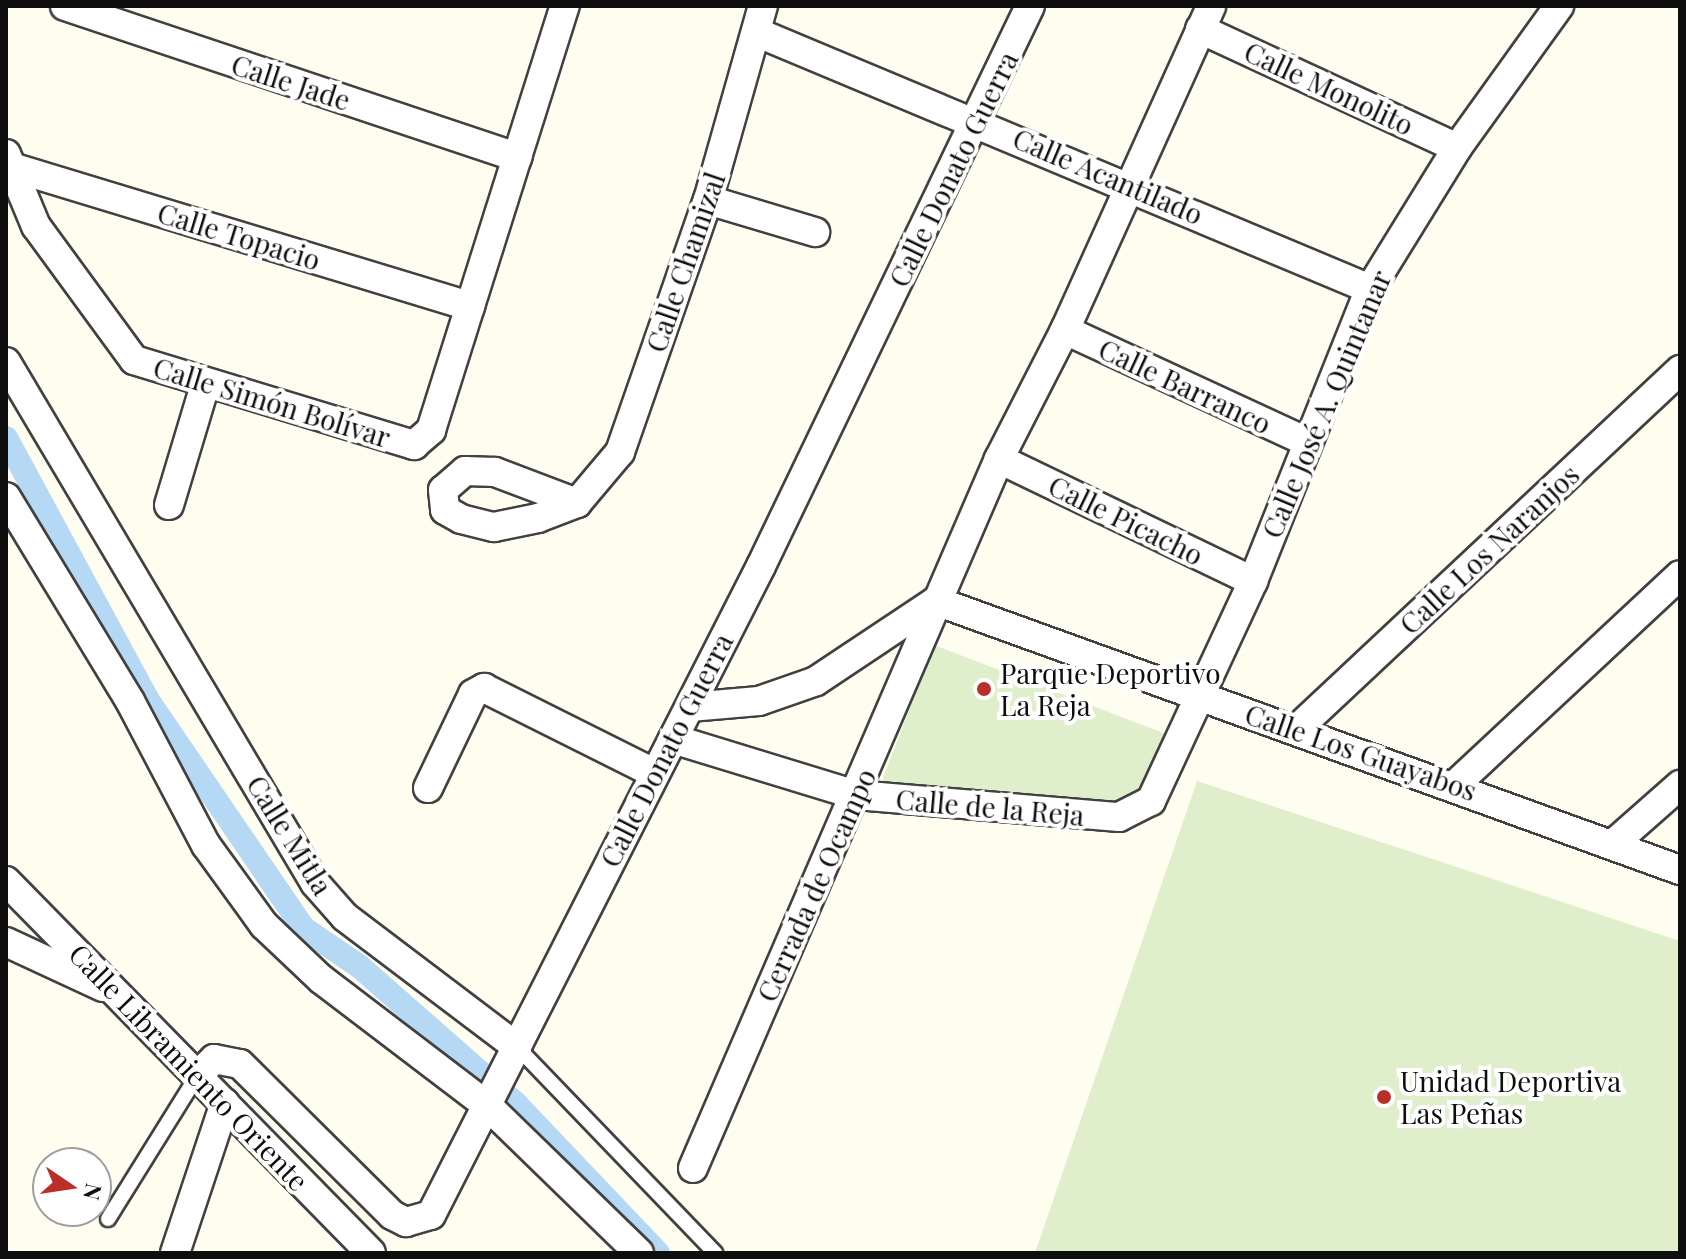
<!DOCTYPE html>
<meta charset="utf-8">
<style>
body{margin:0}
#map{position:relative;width:1686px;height:1259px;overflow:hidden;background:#fefdef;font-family:"Playfair Display",serif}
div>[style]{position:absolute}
.pitch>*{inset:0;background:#e0efcb}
.canal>*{height:24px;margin:-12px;padding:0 12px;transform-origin:12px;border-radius:12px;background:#b5d8f4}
.roads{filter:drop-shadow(2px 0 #414141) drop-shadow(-2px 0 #414141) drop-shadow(0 2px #414141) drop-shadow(0 -2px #414141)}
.service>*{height:14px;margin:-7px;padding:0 7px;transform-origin:7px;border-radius:7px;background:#fff}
.minor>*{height:28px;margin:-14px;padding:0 14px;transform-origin:14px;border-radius:14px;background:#fff}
.dots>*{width:22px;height:22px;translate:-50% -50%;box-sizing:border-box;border:4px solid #fff;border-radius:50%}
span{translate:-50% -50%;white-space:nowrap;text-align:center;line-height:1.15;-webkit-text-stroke:8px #fff;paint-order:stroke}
.street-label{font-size:28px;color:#0e0e0e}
.poi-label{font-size:28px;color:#0e0e0e}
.left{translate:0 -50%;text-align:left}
.frame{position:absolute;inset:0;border:8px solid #0e0e0e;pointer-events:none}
.north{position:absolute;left:32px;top:1147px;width:80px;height:80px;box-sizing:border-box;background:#fff;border:2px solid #9f9f9f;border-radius:50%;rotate:103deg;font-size:22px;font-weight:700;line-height:32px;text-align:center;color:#0e0e0e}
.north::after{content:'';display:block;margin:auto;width:28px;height:36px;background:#ba2f2a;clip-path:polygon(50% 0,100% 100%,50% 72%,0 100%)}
</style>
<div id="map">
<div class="pitch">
<div style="clip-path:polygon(934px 645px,1166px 734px,1135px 814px,873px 804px)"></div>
<div style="clip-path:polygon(1197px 781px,1680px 941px,1680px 1253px,1035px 1253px)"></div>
</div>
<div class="canal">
<div style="left:6px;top:438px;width:297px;rotate:61.6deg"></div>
<div style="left:147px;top:699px;width:277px;rotate:55.7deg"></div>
<div style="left:303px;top:928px;width:68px;rotate:34.2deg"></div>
<div style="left:359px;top:966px;width:210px;rotate:41.3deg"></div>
<div style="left:517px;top:1105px;width:204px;rotate:46.4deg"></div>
</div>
<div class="roads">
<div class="service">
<div style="left:517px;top:1047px;width:286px;rotate:46.1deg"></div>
<div style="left:108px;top:1219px;width:168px;rotate:-58.1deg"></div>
</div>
<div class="minor">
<div style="left:65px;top:6px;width:477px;rotate:18.5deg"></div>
<div style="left:1200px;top:29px;width:283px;rotate:24.8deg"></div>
<div style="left:756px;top:32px;width:666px;rotate:22.71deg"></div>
<div style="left:6px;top:154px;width:78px;rotate:67.4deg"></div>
<div style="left:36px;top:226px;width:166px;rotate:53.8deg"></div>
<div style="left:134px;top:360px;width:293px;rotate:16.9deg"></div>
<div style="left:414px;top:445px;width:23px;rotate:-41deg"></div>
<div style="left:431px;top:430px;width:445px;rotate:-72.5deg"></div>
<div style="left:8px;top:166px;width:483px;rotate:16.9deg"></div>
<div style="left:708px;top:200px;width:112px;rotate:16.7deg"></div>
<div style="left:1065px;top:330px;width:264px;rotate:24.8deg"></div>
<div style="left:6px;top:362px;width:606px;rotate:59.33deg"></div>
<div style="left:315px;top:883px;width:45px;rotate:48.6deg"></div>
<div style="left:345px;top:917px;width:216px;rotate:37.1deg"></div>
<div style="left:999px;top:459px;width:282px;rotate:25.7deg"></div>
<div style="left:6px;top:497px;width:239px;rotate:58.7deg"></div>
<div style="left:130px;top:701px;width:163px;rotate:62.2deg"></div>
<div style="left:206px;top:845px;width:99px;rotate:54.1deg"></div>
<div style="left:264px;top:925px;width:79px;rotate:43.5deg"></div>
<div style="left:321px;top:979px;width:211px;rotate:37.3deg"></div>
<div style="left:489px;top:1107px;width:209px;rotate:44.2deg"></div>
<div style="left:577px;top:503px;width:88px;rotate:-159.3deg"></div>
<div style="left:495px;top:472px;width:30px;rotate:-178deg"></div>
<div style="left:465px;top:471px;width:29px;rotate:139deg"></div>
<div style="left:443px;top:490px;width:20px;rotate:84deg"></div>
<div style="left:445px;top:510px;width:18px;rotate:29deg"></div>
<div style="left:461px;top:519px;width:34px;rotate:14deg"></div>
<div style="left:494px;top:527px;width:45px;rotate:-11.6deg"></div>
<div style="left:538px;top:518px;width:42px;rotate:-21deg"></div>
<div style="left:577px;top:503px;width:67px;rotate:-49.9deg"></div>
<div style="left:620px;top:452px;width:267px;rotate:-70.8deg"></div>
<div style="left:708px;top:200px;width:202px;rotate:-74.2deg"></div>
<div style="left:169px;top:505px;width:128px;rotate:-73.3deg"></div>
<div style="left:936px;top:601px;width:791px;rotate:19.88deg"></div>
<div style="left:690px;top:707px;width:69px;rotate:-5deg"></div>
<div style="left:759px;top:701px;width:60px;rotate:-19.3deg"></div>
<div style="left:816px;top:681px;width:144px;rotate:-33.7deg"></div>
<div style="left:1298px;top:728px;width:524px;rotate:-43.14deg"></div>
<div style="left:673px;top:739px;width:191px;rotate:17deg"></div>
<div style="left:856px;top:795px;width:264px;rotate:4.8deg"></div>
<div style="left:1119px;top:817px;width:36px;rotate:-27deg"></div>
<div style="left:1151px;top:801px;width:242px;rotate:-65.1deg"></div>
<div style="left:1253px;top:581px;width:315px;rotate:-68.2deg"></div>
<div style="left:1370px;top:289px;width:166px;rotate:-58.3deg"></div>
<div style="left:1457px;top:148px;width:175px;rotate:-54.3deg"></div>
<div style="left:1456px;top:784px;width:306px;rotate:-43deg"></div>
<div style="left:428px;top:788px;width:104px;rotate:-64.4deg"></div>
<div style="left:473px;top:694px;width:13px;rotate:-29deg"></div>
<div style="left:484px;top:688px;width:190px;rotate:26.6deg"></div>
<div style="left:1612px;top:845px;width:91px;rotate:-41.4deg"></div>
<div style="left:6px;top:881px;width:521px;rotate:45.54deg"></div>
<div style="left:6px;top:942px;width:107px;rotate:24.9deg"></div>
<div style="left:197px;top:1076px;width:24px;rotate:-45deg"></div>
<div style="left:214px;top:1059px;width:26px;rotate:11deg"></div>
<div style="left:240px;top:1064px;width:214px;rotate:44.8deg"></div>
<div style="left:392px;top:1215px;width:16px;rotate:27deg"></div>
<div style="left:406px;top:1222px;width:26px;rotate:-16deg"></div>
<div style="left:431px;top:1215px;width:728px;rotate:-63.05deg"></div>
<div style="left:761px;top:566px;width:621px;rotate:-64.34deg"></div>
<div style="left:693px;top:1168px;width:772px;rotate:-66.66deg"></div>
<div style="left:999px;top:459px;width:145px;rotate:-62.9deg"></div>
<div style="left:1065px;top:330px;width:355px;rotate:-65.7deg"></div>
<div style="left:175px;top:1253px;width:158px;rotate:-71.6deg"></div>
</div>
</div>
<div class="dots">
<div style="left:984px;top:689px;background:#ba2f2a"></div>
<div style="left:1384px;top:1097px;background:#ba2f2a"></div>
</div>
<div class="street-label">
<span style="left:291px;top:82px;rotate:18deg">Calle Jade</span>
<span style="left:1329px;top:88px;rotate:25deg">Calle Monolito</span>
<span style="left:953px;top:169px;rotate:-64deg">Calle Donato Guerra</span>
<span style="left:1108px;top:176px;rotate:23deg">Calle Acantilado</span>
<span style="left:239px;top:236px;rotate:17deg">Calle Topacio</span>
<span style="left:685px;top:262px;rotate:-71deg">Calle Chamizal</span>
<span style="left:1185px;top:386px;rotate:25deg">Calle Barranco</span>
<span style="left:272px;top:402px;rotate:17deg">Calle Simón Bolívar</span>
<span style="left:1326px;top:404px;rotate:-67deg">Calle José A. Quintanar</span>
<span style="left:1126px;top:520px;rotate:26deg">Calle Picacho</span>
<span style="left:1489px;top:549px;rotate:-43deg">Calle Los Naranjos</span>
<span style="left:666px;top:750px;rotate:-63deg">Calle Donato Guerra</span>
<span style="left:1361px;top:752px;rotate:19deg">Calle Los Guayabos</span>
<span style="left:990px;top:807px;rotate:5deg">Calle de la Reja</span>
<span style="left:290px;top:835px;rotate:58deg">Calle Mitla</span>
<span style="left:816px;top:885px;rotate:-66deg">Cerrada de Ocampo</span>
<span style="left:189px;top:1067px;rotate:46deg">Calle Libramiento Oriente</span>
</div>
<div class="poi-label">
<span class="left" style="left:1000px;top:689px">Parque Deportivo<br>La Reja</span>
<span class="left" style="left:1400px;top:1097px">Unidad Deportiva<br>Las Peñas</span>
</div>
<div class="frame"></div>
<div class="north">N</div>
</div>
